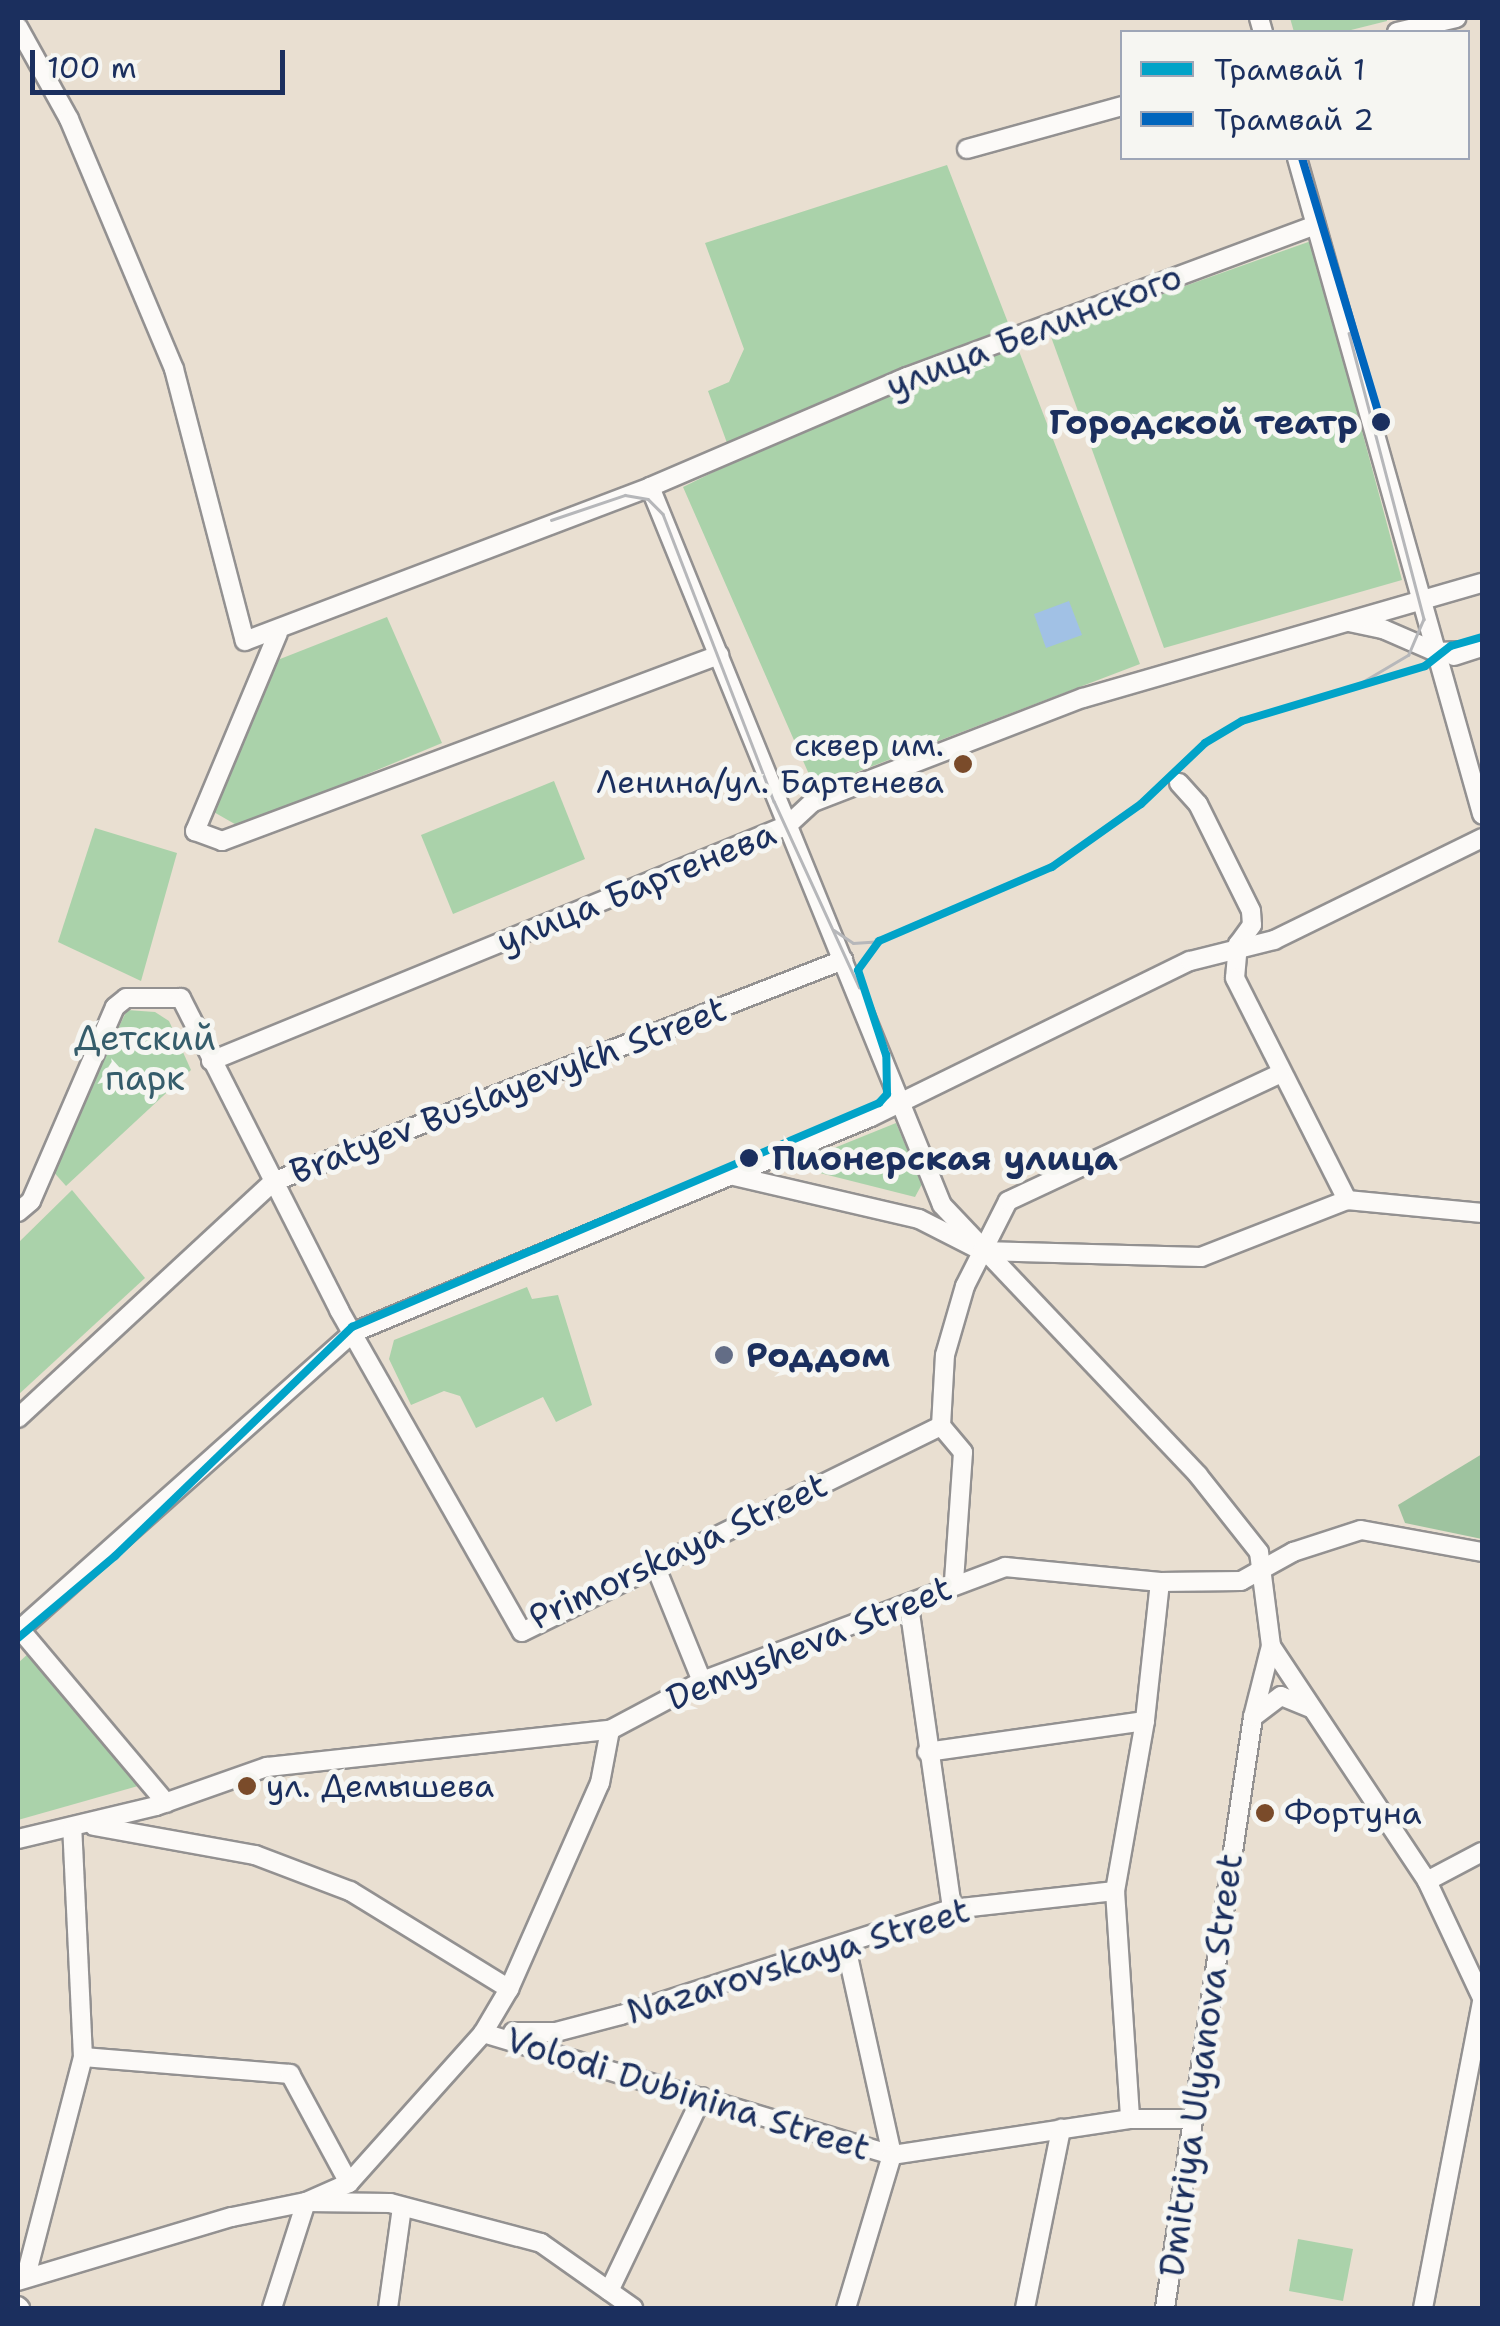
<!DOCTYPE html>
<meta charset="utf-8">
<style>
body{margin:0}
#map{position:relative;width:1500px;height:2326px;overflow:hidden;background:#e9dfd1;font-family:"Shantell Sans",sans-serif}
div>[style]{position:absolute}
.green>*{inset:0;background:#aad2aa}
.forest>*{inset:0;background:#9ec39f}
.water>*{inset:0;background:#a1c1e5}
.roads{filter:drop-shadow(2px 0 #939191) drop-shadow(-2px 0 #939191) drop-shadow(0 2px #939191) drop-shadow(0 -2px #939191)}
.minor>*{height:18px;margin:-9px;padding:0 9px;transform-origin:9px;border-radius:9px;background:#fcfaf8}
.tram>*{height:2.5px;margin:-1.25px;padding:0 1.25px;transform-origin:1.25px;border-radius:1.25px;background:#b6b7ba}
.tram-1>*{height:8px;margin:-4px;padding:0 4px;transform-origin:4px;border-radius:4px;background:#01a3c8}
.tram-2>*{height:8px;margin:-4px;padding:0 4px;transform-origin:4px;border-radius:4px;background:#0065bd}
.dots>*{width:28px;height:28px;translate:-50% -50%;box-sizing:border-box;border:5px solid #f6f6f2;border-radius:50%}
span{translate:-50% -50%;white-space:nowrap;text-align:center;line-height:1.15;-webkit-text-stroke:10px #f6f6f2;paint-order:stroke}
.bus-label{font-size:32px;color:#1b2f5e}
.right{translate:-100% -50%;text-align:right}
.left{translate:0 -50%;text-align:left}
.street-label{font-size:35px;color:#1b2f5e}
.stop-label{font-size:35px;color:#1b2f5e;font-weight:700}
.park-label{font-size:35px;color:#365d6b}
.poi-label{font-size:35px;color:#1b2f5e;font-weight:700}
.frame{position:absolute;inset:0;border:20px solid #1b2f5e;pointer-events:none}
.legend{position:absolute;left:1120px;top:30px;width:350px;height:130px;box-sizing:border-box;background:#f6f6f2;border:2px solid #9ea6b7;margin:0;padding:12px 18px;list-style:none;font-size:30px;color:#1b2f5e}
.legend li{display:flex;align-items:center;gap:20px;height:50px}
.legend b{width:50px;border:2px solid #9ea6b7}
.scale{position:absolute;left:30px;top:50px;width:255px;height:45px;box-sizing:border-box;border:5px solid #1b2f5e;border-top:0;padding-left:12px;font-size:30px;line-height:35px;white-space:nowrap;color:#1b2f5e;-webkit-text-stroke:8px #f6f6f2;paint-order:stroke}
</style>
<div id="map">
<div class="green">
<div style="clip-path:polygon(1290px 18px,1387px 18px,1387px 21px,1343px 32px,1294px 32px)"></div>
<div style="clip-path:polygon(947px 165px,1140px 664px,815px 788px,683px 487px,734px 462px,708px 391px,729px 382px,744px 349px,705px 243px)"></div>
<div style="clip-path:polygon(1311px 241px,1402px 580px,1164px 648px,1050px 334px)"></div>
<div style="clip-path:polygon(387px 617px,442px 743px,240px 827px,212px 811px,275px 661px)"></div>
<div style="clip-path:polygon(554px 781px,585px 859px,453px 914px,421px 835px)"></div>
<div style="clip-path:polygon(95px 828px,177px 853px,141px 981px,58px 942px)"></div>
<div style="clip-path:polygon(127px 1010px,155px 1012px,169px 1021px,191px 1070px,66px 1186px,51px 1169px)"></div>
<div style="clip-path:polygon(896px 1123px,922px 1184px,915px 1197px,804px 1169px,807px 1159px)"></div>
<div style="clip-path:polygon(72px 1190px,145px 1278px,18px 1395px,18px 1243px)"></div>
<div style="clip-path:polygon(527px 1287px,532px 1299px,558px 1295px,592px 1405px,556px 1422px,543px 1397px,476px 1428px,460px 1396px,444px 1391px,411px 1405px,389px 1359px,394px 1340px)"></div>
<div style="clip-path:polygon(29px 1653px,138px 1786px,18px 1820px,18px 1663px)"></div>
<div style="clip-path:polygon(1298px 2239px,1353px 2249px,1343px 2301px,1289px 2291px)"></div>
</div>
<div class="forest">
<div style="clip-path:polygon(1482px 1454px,1482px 1539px,1405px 1523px,1398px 1505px)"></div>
</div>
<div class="water">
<div style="clip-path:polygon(1069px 601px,1082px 635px,1046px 648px,1034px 614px)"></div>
</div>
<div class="roads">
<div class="minor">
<div style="left:1259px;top:18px;width:15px;rotate:74deg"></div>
<div style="left:18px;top:27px;width:105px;rotate:61deg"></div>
<div style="left:69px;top:119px;width:271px;rotate:67.2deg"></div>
<div style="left:174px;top:369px;width:281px;rotate:75.4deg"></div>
<div style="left:245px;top:641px;width:433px;rotate:-20.8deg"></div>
<div style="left:650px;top:487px;width:280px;rotate:-23.2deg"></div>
<div style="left:907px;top:377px;width:436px;rotate:-20.4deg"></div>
<div style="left:1397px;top:32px;width:61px;rotate:-13.3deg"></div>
<div style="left:967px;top:149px;width:161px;rotate:-15.5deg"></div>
<div style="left:1297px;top:158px;width:682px;rotate:74.25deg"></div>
<div style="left:650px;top:487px;width:775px;rotate:67.87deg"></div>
<div style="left:942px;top:1205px;width:372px;rotate:46.5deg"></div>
<div style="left:1198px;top:1475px;width:98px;rotate:51.6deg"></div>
<div style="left:1259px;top:1552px;width:95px;rotate:82.7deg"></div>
<div style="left:1271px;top:1646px;width:282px;rotate:56.4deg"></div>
<div style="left:1427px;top:1881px;width:129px;rotate:64.8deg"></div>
<div style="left:1349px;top:622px;width:35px;rotate:12deg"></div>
<div style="left:1383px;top:629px;width:58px;rotate:23.5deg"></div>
<div style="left:1436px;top:652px;width:28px;rotate:-2deg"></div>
<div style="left:278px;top:633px;width:215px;rotate:112.7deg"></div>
<div style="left:195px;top:831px;width:29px;rotate:20deg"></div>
<div style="left:222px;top:841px;width:531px;rotate:-20.52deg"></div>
<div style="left:1454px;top:656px;width:29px;rotate:-18deg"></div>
<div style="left:1179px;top:783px;width:28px;rotate:48deg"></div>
<div style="left:1198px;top:804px;width:119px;rotate:63.6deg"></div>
<div style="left:1251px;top:911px;width:14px;rotate:86deg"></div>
<div style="left:1252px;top:925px;width:24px;rotate:126deg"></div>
<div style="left:1238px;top:944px;width:34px;rotate:95deg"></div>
<div style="left:1235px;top:978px;width:249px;rotate:63.2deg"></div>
<div style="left:211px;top:1061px;width:623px;rotate:-22.25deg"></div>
<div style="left:788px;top:825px;width:34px;rotate:-43deg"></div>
<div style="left:813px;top:802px;width:289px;rotate:-21.1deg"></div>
<div style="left:1083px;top:698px;width:415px;rotate:-16.1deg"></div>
<div style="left:734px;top:1176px;width:190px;rotate:13.1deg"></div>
<div style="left:919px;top:1219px;width:71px;rotate:26.9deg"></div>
<div style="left:982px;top:1251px;width:219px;rotate:1.6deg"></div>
<div style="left:1201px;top:1257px;width:157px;rotate:-21.3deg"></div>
<div style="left:1347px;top:1200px;width:136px;rotate:5.5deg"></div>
<div style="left:18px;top:1212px;width:17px;rotate:-40deg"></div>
<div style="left:31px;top:1201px;width:211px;rotate:-66.6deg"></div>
<div style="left:115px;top:1007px;width:14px;rotate:-39deg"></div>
<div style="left:126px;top:998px;width:55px"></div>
<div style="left:181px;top:998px;width:350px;rotate:63.1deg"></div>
<div style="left:339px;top:1310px;width:370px;rotate:60.4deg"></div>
<div style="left:522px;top:1632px;width:467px;rotate:-26.2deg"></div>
<div style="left:18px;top:1418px;width:347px;rotate:-42.8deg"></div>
<div style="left:273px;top:1182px;width:612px;rotate:-21.28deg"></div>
<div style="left:654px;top:1563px;width:127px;rotate:67.9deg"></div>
<div style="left:954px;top:1581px;width:129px;rotate:-86deg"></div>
<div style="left:963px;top:1452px;width:34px;rotate:-130deg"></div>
<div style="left:941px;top:1426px;width:71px;rotate:-86.8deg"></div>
<div style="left:945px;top:1355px;width:72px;rotate:-73.8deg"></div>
<div style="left:965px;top:1286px;width:95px;rotate:-63.2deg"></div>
<div style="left:1008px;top:1201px;width:302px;rotate:-25.1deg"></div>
<div style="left:1160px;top:1582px;width:140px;rotate:96.2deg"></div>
<div style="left:1145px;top:1721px;width:173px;rotate:100deg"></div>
<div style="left:1115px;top:1891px;width:228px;rotate:86.2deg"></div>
<div style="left:1130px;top:2119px;width:62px"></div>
<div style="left:909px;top:1606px;width:306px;rotate:81.9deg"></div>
<div style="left:18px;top:1627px;width:230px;rotate:49.9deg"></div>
<div style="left:18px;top:1631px;width:448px;rotate:-41.7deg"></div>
<div style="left:352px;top:1333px;width:562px;rotate:-22.6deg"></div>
<div style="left:871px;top:1117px;width:355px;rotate:-26.1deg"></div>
<div style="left:1190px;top:961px;width:87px;rotate:-14deg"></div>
<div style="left:1274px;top:940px;width:232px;rotate:-26.1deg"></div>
<div style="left:1253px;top:1717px;width:35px;rotate:-37deg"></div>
<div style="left:1281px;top:1696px;width:31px;rotate:22deg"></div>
<div style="left:927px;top:1752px;width:220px;rotate:-8.1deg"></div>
<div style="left:94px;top:1826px;width:164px;rotate:10.2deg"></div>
<div style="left:255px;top:1855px;width:102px;rotate:20.8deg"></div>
<div style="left:350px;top:1891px;width:187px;rotate:31.6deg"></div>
<div style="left:18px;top:1839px;width:142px;rotate:-13.4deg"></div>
<div style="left:156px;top:1806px;width:118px;rotate:-19.4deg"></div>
<div style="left:267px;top:1767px;width:345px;rotate:-6.2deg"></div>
<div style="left:610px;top:1730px;width:104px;rotate:-28deg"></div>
<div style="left:702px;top:1681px;width:324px;rotate:-20.6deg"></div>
<div style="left:1005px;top:1567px;width:156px;rotate:5.5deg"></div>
<div style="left:1160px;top:1582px;width:81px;rotate:-0.7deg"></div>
<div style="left:1241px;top:1581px;width:60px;rotate:-29.1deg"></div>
<div style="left:1293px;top:1552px;width:71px;rotate:-17.9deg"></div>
<div style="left:1361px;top:1530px;width:123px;rotate:10.3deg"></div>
<div style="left:1427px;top:1881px;width:62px;rotate:-27.8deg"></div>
<div style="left:846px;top:1947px;width:213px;rotate:77.5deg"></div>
<div style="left:892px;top:2155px;width:160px;rotate:106.7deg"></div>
<div style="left:513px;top:2032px;width:43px"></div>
<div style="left:556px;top:2032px;width:67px;rotate:-14.7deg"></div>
<div style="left:621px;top:2015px;width:348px;rotate:-17.8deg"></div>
<div style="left:952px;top:1909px;width:164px;rotate:-6.3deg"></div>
<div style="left:483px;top:2033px;width:427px;rotate:16.6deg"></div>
<div style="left:892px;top:2155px;width:241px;rotate:-8.6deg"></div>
<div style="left:83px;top:2057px;width:208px;rotate:4.7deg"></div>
<div style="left:290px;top:2074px;width:124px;rotate:61.6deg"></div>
<div style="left:26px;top:2276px;width:226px;rotate:-75.4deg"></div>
<div style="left:83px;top:2057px;width:230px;rotate:-92.7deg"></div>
<div style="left:18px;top:2281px;width:223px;rotate:-16.7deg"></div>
<div style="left:232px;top:2217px;width:76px;rotate:-11.5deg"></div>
<div style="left:306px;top:2202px;width:84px;rotate:0.7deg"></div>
<div style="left:390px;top:2203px;width:156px;rotate:14.8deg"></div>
<div style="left:541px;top:2243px;width:113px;rotate:35.2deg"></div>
<div style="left:609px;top:2291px;width:215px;rotate:-64.4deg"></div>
<div style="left:18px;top:2306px;width:3px;rotate:45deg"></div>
<div style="left:272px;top:2308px;width:111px;rotate:-72.2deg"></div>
<div style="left:306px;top:2202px;width:47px;rotate:-23.8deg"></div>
<div style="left:349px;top:2183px;width:201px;rotate:-48.2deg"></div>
<div style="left:483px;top:2033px;width:51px;rotate:-59.4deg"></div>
<div style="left:509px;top:1989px;width:225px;rotate:-66.2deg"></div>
<div style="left:600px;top:1783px;width:54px;rotate:-79.3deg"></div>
<div style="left:388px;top:2308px;width:102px;rotate:-82.1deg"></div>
<div style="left:1025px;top:2308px;width:183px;rotate:-78.6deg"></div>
<div style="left:1165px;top:2308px;width:598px;rotate:-81.53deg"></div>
<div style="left:1253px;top:1717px;width:73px;rotate:-75.8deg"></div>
<div style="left:1423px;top:2308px;width:311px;rotate:-79.1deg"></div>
</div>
</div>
<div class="tram">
<div style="left:1349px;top:333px;width:296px;rotate:75.3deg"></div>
<div style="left:1424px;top:619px;width:39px;rotate:113deg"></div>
<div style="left:1409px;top:655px;width:57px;rotate:149.4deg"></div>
<div style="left:551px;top:520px;width:78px;rotate:-18.7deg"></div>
<div style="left:625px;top:495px;width:23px;rotate:10deg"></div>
<div style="left:648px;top:499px;width:21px;rotate:45deg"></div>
<div style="left:663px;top:514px;width:308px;rotate:68.9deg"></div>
<div style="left:774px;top:801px;width:205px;rotate:65.4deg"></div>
<div style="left:834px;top:930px;width:23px;rotate:34deg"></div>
<div style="left:853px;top:943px;width:26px;rotate:-4deg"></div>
</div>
<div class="tram-1">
<div style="left:18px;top:1638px;width:127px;rotate:-40.2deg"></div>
<div style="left:115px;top:1556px;width:330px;rotate:-44deg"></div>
<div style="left:352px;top:1327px;width:573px;rotate:-23.03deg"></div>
<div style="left:879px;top:1103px;width:12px;rotate:-48deg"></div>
<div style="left:887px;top:1094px;width:39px;rotate:-91deg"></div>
<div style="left:886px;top:1055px;width:89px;rotate:-108.2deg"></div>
<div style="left:858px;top:970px;width:36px;rotate:-54deg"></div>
<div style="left:879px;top:941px;width:188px;rotate:-23.2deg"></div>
<div style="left:1052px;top:867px;width:109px;rotate:-35.3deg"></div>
<div style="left:1141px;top:804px;width:88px;rotate:-43.6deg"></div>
<div style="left:1205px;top:743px;width:43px;rotate:-30.7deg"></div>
<div style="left:1242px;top:721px;width:191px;rotate:-16.7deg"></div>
<div style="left:1425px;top:666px;width:33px;rotate:-38deg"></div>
<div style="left:1451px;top:646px;width:32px;rotate:-16deg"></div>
</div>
<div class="tram-2">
<div style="left:1302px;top:158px;width:276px;rotate:73.3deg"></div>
</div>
<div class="dots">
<div style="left:1381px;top:422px;background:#1b2f5e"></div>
<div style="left:963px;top:764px;background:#7a4b2a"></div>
<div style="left:749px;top:1158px;background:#1b2f5e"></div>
<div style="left:724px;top:1355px;background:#636d86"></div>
<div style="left:247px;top:1786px;background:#7a4b2a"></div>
<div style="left:1265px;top:1813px;background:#7a4b2a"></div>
</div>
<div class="bus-label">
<span class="right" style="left:944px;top:764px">сквер им.<br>Ленина/ул. Бартенева</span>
<span class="left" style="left:266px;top:1786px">ул. Демышева</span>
<span class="left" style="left:1284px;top:1813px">Фортуна</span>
</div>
<div class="street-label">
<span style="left:1034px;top:331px;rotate:-21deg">улица Белинского</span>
<span style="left:636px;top:887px;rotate:-22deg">улица Бартенева</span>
<span style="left:508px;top:1090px;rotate:-21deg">Bratyev Buslayevykh Street</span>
<span style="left:678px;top:1551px;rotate:-25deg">Primorskaya Street</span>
<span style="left:809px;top:1643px;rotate:-22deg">Demysheva Street</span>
<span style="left:798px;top:1961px;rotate:-17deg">Nazarovskaya Street</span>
<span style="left:1201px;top:2065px;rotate:-82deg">Dmitriya Ulyanova Street</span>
<span style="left:688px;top:2094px;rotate:17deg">Volodi Dubinina Street</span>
</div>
<div class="stop-label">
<span class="right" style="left:1358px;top:422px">Городской театр</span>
<span class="left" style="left:772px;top:1158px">Пионерская улица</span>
</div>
<div class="park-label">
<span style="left:145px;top:1058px">Детский<br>парк</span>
</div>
<div class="poi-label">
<span class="left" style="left:746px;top:1355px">Роддом</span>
</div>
<div class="frame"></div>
<ul class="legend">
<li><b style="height:12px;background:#01a3c8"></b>Трамвай 1</li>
<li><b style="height:12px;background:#0065bd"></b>Трамвай 2</li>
</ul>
<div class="scale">100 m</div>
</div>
